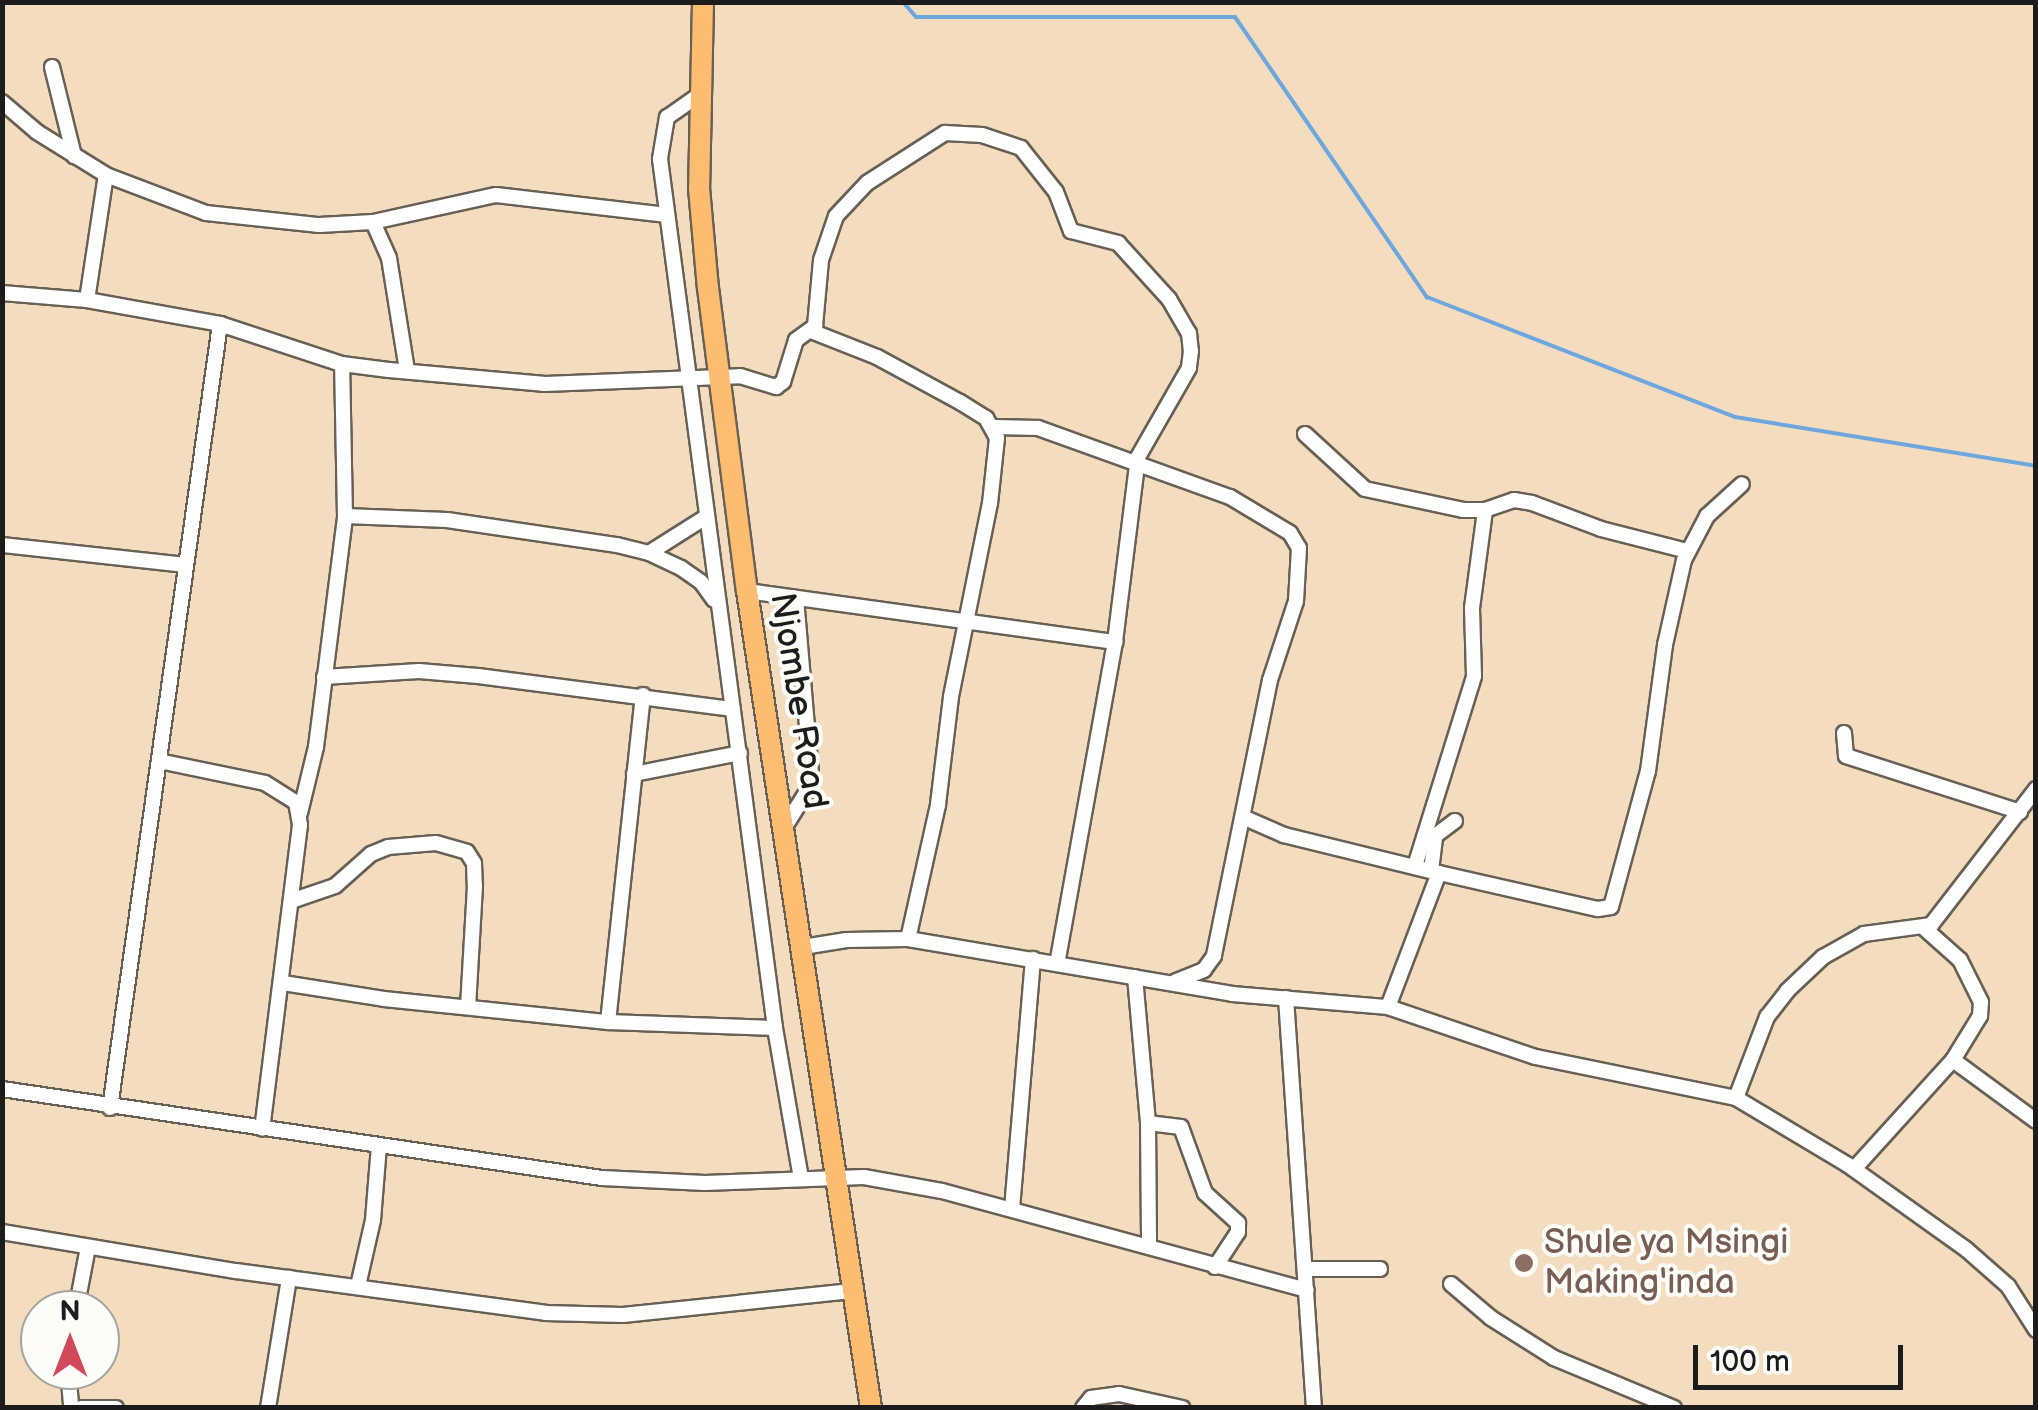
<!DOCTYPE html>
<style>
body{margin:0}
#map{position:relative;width:2038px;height:1410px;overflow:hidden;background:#f4ddbf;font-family:"Balsamiq Sans",sans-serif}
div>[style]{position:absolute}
.stream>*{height:4px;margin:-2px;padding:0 2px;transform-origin:2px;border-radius:2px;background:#6ea7dd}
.roads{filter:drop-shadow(2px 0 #686055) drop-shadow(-2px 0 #686055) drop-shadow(0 2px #686055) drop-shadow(0 -2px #686055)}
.minor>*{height:14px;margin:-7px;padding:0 7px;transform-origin:7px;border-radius:7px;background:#fff}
.highway>*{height:20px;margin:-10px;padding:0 10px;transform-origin:10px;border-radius:10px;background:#fdbc6f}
.dots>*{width:28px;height:28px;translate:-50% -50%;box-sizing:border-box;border:5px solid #fdfcf7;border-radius:50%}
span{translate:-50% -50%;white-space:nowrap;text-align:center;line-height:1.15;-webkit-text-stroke:8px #fdfcf7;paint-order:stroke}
.street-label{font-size:35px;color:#1c1c1c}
.education-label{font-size:35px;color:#785e54}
.left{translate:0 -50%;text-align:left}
.frame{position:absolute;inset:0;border:5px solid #1c1c1c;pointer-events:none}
.north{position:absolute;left:20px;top:1290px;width:100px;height:100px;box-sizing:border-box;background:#fdfcf7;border:2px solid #a3a29f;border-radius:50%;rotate:0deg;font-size:28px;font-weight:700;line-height:40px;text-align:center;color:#1c1c1c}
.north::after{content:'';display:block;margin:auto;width:35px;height:45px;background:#d1495b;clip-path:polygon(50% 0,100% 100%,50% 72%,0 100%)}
.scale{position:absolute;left:1693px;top:1345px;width:210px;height:45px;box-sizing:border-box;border:5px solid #1c1c1c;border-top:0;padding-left:12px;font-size:30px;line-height:35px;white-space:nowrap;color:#1c1c1c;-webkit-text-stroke:8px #fdfcf7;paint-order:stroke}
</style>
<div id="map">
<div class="stream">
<div style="left:903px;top:2px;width:20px;rotate:49deg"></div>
<div style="left:916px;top:17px;width:319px"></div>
<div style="left:1235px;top:17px;width:340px;rotate:55.6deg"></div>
<div style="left:1427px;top:297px;width:331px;rotate:21.3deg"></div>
<div style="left:1735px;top:417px;width:305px;rotate:9.2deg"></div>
</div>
<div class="roads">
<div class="minor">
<div style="left:52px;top:67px;width:92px;rotate:76.1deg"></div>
<div style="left:699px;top:95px;width:39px;rotate:145deg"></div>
<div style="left:667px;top:117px;width:43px;rotate:99.5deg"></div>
<div style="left:660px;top:159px;width:877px;rotate:82.46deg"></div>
<div style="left:775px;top:1028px;width:153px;rotate:80.2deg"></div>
<div style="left:2px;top:102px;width:46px;rotate:40.6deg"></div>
<div style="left:37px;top:132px;width:81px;rotate:31.9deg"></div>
<div style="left:106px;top:175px;width:107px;rotate:20.8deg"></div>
<div style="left:206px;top:213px;width:114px;rotate:6.1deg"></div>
<div style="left:319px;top:225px;width:54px;rotate:-3.2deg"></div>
<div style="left:373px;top:222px;width:126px;rotate:-12.4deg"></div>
<div style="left:496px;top:195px;width:172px;rotate:6.7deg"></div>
<div style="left:373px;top:222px;width:39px;rotate:66deg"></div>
<div style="left:389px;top:258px;width:114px;rotate:80.9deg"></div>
<div style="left:2px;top:293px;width:85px;rotate:4.7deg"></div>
<div style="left:87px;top:300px;width:135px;rotate:10.2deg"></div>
<div style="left:220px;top:324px;width:128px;rotate:18.2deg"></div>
<div style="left:342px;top:364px;width:47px;rotate:7.3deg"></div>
<div style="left:389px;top:370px;width:157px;rotate:5.1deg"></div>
<div style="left:545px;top:384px;width:195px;rotate:-2.3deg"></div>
<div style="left:740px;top:376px;width:38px;rotate:17deg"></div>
<div style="left:776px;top:387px;width:9px;rotate:-36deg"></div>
<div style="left:783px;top:382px;width:44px;rotate:-72.8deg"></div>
<div style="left:796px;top:340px;width:24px;rotate:-36deg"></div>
<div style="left:815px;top:326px;width:66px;rotate:-84.8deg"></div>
<div style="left:821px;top:260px;width:46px;rotate:-71.2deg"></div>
<div style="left:836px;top:216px;width:45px;rotate:-46.8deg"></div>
<div style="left:867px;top:183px;width:93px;rotate:-32.7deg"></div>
<div style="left:945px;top:133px;width:37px;rotate:3deg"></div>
<div style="left:982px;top:135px;width:41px;rotate:18.4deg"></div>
<div style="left:1021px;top:148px;width:56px;rotate:51.5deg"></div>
<div style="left:1056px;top:192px;width:42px;rotate:69deg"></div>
<div style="left:1071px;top:231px;width:49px;rotate:14.3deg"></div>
<div style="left:1118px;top:243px;width:76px;rotate:47.7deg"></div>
<div style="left:1169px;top:299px;width:39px;rotate:60deg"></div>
<div style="left:1189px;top:333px;width:18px;rotate:84deg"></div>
<div style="left:1191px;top:351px;width:17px;rotate:97deg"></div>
<div style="left:1189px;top:368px;width:103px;rotate:119.8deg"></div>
<div style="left:1138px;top:457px;width:186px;rotate:97.1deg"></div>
<div style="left:1115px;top:642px;width:327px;rotate:100.2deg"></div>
<div style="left:87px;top:300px;width:126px;rotate:-81.4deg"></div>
<div style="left:811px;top:331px;width:71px;rotate:21.5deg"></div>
<div style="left:877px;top:357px;width:94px;rotate:28.5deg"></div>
<div style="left:960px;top:402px;width:31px;rotate:32deg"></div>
<div style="left:986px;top:418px;width:23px;rotate:61deg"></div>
<div style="left:997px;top:438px;width:65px;rotate:96.1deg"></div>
<div style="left:990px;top:503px;width:198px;rotate:101.4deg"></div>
<div style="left:951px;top:697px;width:109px;rotate:96.9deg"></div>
<div style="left:938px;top:805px;width:137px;rotate:102.6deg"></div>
<div style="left:995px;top:427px;width:43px;rotate:1.3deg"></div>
<div style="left:1038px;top:428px;width:204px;rotate:19.8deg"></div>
<div style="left:1230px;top:497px;width:70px;rotate:31deg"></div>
<div style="left:1290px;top:533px;width:17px;rotate:59deg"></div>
<div style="left:1299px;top:548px;width:53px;rotate:93.2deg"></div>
<div style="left:1296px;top:601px;width:83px;rotate:108.2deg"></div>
<div style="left:1270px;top:680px;width:282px;rotate:101.5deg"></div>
<div style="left:1214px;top:956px;width:17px;rotate:126deg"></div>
<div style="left:1204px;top:970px;width:31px;rotate:158deg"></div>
<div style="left:1305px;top:434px;width:81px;rotate:42.5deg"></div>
<div style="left:1365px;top:489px;width:100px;rotate:12.1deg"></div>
<div style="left:1463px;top:510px;width:22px"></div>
<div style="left:1485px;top:510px;width:31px;rotate:-19deg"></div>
<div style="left:1514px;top:500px;width:18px;rotate:9deg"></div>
<div style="left:1532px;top:503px;width:74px;rotate:20.6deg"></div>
<div style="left:1601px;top:529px;width:89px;rotate:14.3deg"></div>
<div style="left:345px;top:516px;width:102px;rotate:2.2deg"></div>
<div style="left:447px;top:520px;width:172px;rotate:8.4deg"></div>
<div style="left:617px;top:545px;width:33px;rotate:14deg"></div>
<div style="left:649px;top:553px;width:35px;rotate:25deg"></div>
<div style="left:681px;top:568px;width:24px;rotate:35deg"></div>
<div style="left:701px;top:582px;width:22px;rotate:54deg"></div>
<div style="left:2px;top:545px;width:185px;rotate:6.2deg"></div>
<div style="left:649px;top:553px;width:67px;rotate:-32.3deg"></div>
<div style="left:747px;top:591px;width:372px;rotate:7.9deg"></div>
<div style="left:324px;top:677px;width:95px;rotate:-3.6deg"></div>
<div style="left:419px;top:671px;width:59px;rotate:4.8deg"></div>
<div style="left:478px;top:676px;width:257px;rotate:7.4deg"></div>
<div style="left:1844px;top:733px;width:23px;rotate:85deg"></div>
<div style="left:1846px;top:756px;width:183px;rotate:17.8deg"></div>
<div style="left:159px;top:761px;width:108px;rotate:11.7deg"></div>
<div style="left:265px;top:783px;width:36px;rotate:32deg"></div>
<div style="left:296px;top:802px;width:23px;rotate:80deg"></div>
<div style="left:300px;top:825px;width:306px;rotate:97.1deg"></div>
<div style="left:634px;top:774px;width:108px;rotate:-11.2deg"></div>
<div style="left:300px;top:813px;width:68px;rotate:-76.4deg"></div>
<div style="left:316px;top:747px;width:233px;rotate:-82.8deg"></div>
<div style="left:345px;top:516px;width:152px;rotate:-91.1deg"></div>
<div style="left:1245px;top:818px;width:43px;rotate:23.6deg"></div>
<div style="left:1284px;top:835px;width:160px;rotate:13.8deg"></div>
<div style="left:1439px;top:873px;width:163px;rotate:12.8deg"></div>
<div style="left:1598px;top:909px;width:13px;rotate:-9deg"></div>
<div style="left:1611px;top:907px;width:141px;rotate:-74.8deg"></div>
<div style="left:1648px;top:771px;width:127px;rotate:-82.3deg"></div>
<div style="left:1665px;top:645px;width:87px;rotate:-77.4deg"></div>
<div style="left:1684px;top:560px;width:50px;rotate:-62.4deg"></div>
<div style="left:1707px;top:516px;width:47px;rotate:-42.4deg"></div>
<div style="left:786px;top:825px;width:40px;rotate:-58deg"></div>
<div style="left:807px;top:791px;width:18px;rotate:-77deg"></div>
<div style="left:811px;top:773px;width:175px;rotate:-94.9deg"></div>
<div style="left:1415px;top:866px;width:199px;rotate:-72.7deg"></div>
<div style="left:1474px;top:676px;width:68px;rotate:-91.7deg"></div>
<div style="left:1472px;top:608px;width:99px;rotate:-82.4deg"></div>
<div style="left:1431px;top:871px;width:35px;rotate:-83deg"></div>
<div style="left:1435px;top:836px;width:25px;rotate:-37deg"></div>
<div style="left:291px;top:901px;width:46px;rotate:-18.8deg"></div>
<div style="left:335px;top:886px;width:48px;rotate:-41.6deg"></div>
<div style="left:371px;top:854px;width:18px;rotate:-22deg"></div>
<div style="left:388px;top:847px;width:48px;rotate:-4.8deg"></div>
<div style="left:436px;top:843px;width:32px;rotate:16deg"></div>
<div style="left:467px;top:852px;width:13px;rotate:58deg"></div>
<div style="left:474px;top:863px;width:23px;rotate:88deg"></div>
<div style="left:475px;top:886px;width:121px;rotate:93.3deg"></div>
<div style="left:803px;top:947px;width:44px;rotate:-9.2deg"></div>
<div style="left:846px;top:940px;width:62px;rotate:-0.9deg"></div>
<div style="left:908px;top:939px;width:329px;rotate:9.6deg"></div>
<div style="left:1232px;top:994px;width:157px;rotate:4.8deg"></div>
<div style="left:1388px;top:1007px;width:156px;rotate:18.7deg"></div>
<div style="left:1536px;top:1057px;width:204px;rotate:11.6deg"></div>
<div style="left:1736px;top:1098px;width:131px;rotate:30.9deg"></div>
<div style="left:1848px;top:1165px;width:146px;rotate:35.5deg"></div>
<div style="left:1967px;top:1250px;width:55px;rotate:41.3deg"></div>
<div style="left:2008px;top:1286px;width:52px;rotate:57.5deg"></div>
<div style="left:1135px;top:977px;width:147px;rotate:84.9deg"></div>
<div style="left:1148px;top:1123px;width:124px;rotate:89.5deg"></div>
<div style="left:283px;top:983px;width:102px;rotate:9deg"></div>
<div style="left:384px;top:999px;width:225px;rotate:5.9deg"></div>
<div style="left:608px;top:1022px;width:167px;rotate:2.1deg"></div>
<div style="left:1286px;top:998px;width:411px;rotate:86.1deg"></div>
<div style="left:1388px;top:1007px;width:143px;rotate:-69.2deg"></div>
<div style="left:608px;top:1022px;width:329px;rotate:-83.9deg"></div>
<div style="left:1953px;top:1060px;width:103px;rotate:36.3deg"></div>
<div style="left:2px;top:1089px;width:607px;rotate:8.44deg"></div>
<div style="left:602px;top:1178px;width:103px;rotate:2.8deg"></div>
<div style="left:705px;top:1183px;width:159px;rotate:-2.2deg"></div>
<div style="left:864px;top:1177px;width:79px;rotate:10.2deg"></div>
<div style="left:942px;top:1191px;width:378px;rotate:15.2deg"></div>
<div style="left:1736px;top:1098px;width:87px;rotate:-69.1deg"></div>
<div style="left:1767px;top:1017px;width:33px;rotate:-52deg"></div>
<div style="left:1787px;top:991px;width:50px;rotate:-43.4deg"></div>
<div style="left:1823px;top:957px;width:47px;rotate:-29.3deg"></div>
<div style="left:1864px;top:934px;width:68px;rotate:-7.7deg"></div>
<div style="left:1931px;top:925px;width:172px;rotate:-52.3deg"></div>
<div style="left:110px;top:1108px;width:792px;rotate:-82.01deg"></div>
<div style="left:1148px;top:1123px;width:33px;rotate:7deg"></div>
<div style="left:1181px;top:1127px;width:70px;rotate:70deg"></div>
<div style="left:1205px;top:1193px;width:45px;rotate:42.3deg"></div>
<div style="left:1238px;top:1223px;width:9px;rotate:90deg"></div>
<div style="left:1238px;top:1232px;width:42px;rotate:123.3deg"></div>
<div style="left:1854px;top:1169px;width:147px;rotate:-47.8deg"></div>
<div style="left:1953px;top:1060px;width:52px;rotate:-58.5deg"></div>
<div style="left:1980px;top:1016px;width:14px;rotate:-86deg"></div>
<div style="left:1981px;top:1002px;width:47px;rotate:-116.6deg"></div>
<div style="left:1960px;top:960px;width:50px;rotate:-138.3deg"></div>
<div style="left:1012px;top:1209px;width:251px;rotate:-85.2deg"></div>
<div style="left:2px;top:1232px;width:237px;rotate:9.5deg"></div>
<div style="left:236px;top:1271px;width:312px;rotate:7.7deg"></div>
<div style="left:545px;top:1313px;width:78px;rotate:1.5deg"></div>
<div style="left:623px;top:1315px;width:230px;rotate:-6deg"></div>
<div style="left:1305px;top:1269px;width:75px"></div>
<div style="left:1451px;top:1284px;width:52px;rotate:40.4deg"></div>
<div style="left:1491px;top:1318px;width:75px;rotate:32.4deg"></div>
<div style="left:1554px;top:1358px;width:130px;rotate:22.6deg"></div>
<div style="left:358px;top:1286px;width:68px;rotate:-77.2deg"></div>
<div style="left:373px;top:1220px;width:75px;rotate:-85.4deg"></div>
<div style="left:76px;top:1310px;width:64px;rotate:-79.2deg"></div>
<div style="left:68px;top:1370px;width:38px;rotate:85deg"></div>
<div style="left:81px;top:1408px;width:35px"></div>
<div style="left:268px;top:1408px;width:132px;rotate:-80.8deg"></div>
<div style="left:1083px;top:1408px;width:13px;rotate:-51deg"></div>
<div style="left:1091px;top:1398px;width:28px;rotate:-8deg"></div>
<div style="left:1119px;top:1394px;width:65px;rotate:12.5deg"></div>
</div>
<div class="highway">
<div style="left:703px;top:2px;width:186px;rotate:91.2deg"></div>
<div style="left:699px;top:188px;width:100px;rotate:84.9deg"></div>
<div style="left:708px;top:288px;width:305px;rotate:82.7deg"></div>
<div style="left:747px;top:591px;width:826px;rotate:81.37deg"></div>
</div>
</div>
<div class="dots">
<div style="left:1524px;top:1263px;background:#8d6e63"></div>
</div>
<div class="street-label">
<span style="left:798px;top:701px;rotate:81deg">Njombe Road</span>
</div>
<div class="education-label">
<span class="left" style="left:1544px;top:1263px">Shule ya Msingi<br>Making'inda</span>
</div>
<div class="frame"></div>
<div class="north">N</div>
<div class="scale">100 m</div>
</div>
